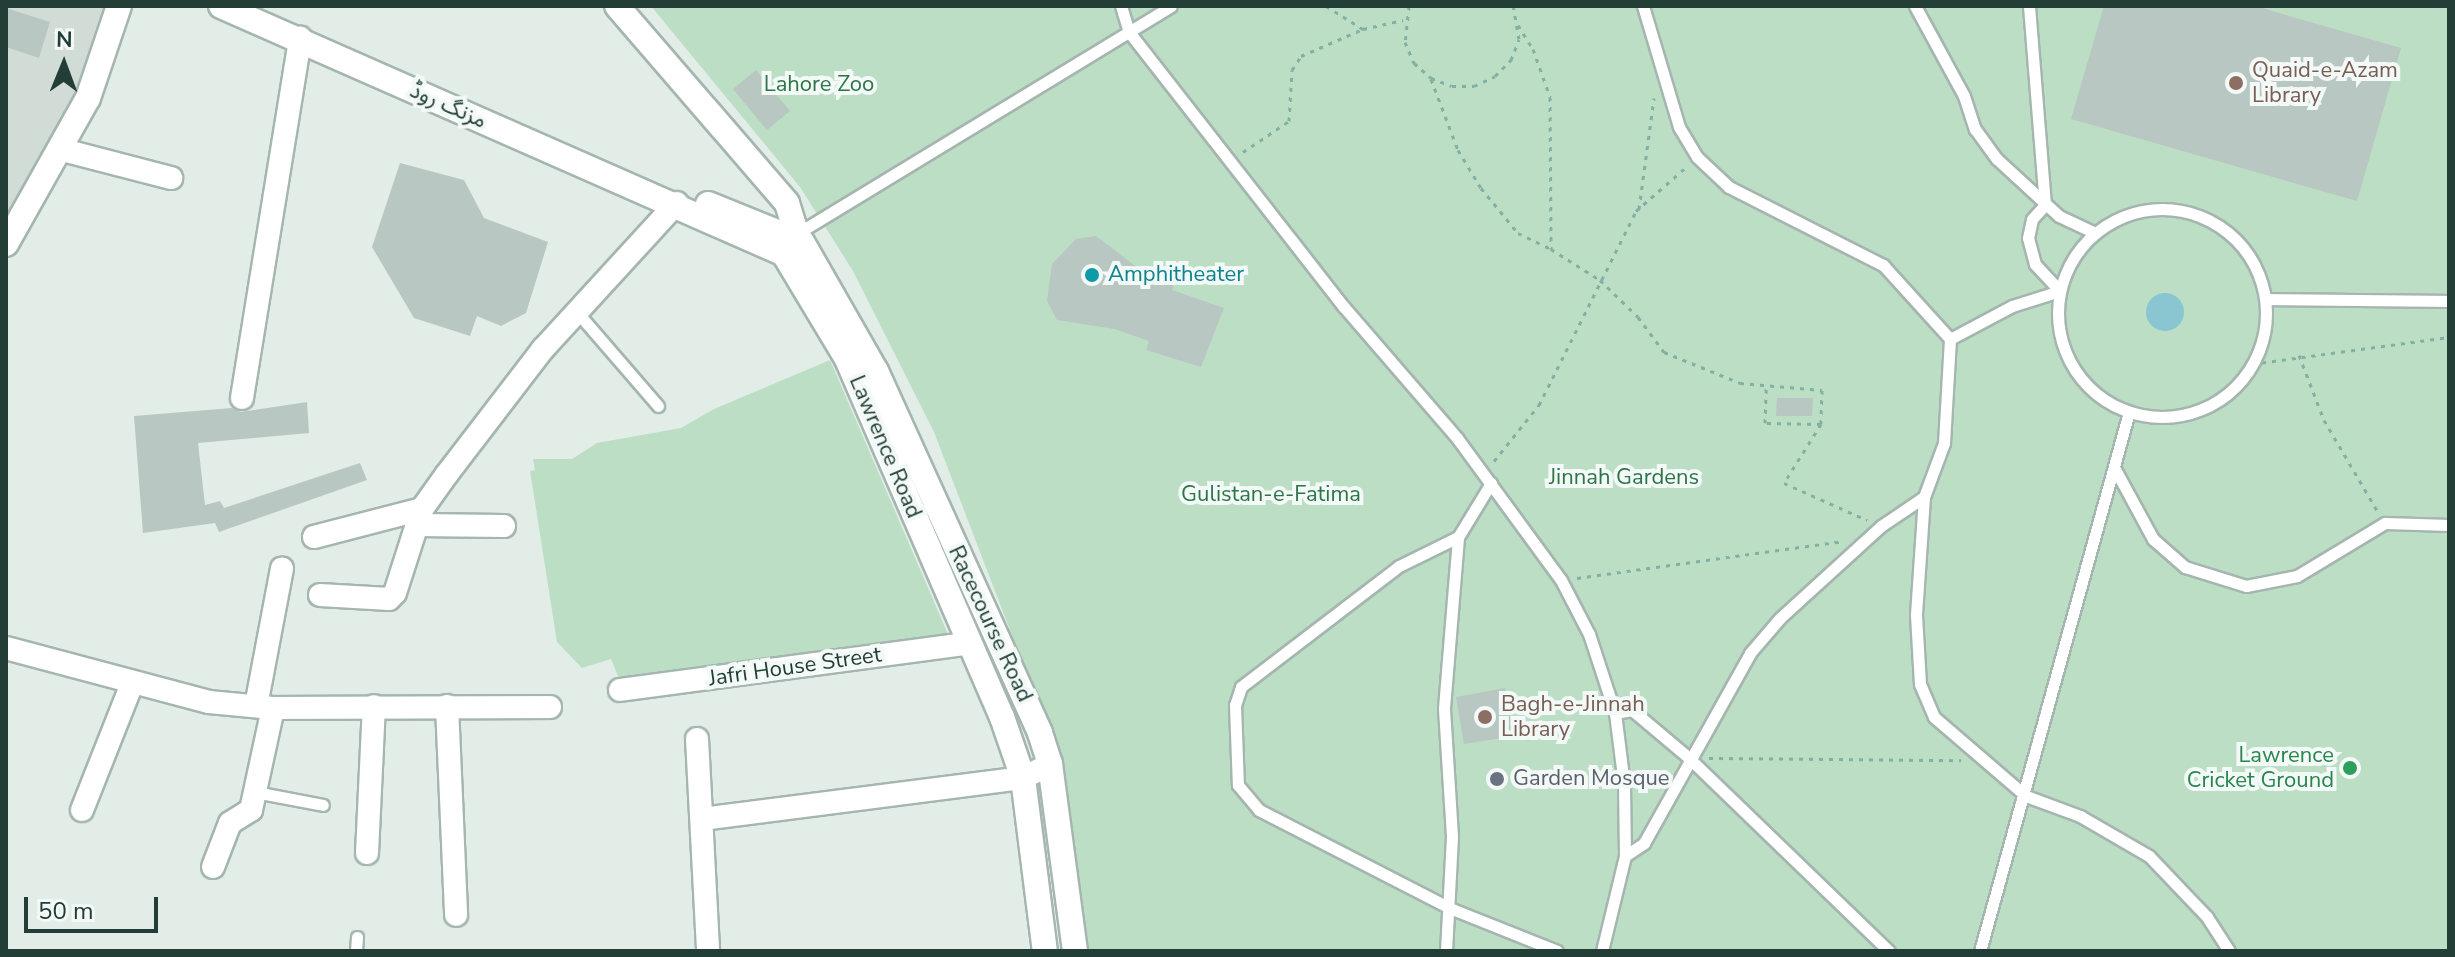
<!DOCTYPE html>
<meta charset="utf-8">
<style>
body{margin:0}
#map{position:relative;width:2455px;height:957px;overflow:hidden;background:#e2ede8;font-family:"Nunito Sans","Noto Sans Arabic",sans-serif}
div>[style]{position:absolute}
.built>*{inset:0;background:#d1dcd7}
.green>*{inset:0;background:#bbdec5}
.water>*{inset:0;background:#8ac6d2}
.round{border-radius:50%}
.building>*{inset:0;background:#b8c7c1}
.path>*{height:3px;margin-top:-1.5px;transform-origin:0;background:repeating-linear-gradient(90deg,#83b0a3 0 4px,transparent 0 10px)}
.roads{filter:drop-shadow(2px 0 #a5b5af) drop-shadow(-2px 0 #a5b5af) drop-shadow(0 2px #a5b5af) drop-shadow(0 -2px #a5b5af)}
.service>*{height:11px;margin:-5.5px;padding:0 5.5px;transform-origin:5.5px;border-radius:5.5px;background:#fff}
.service>.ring{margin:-5.5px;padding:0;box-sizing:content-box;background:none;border:11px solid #fff;border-radius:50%}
.minor>*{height:22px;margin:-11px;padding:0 11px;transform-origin:11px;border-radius:11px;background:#fff}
.tertiary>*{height:24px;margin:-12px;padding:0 12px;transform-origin:12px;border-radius:12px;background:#fff}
.secondary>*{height:24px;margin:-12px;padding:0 12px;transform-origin:12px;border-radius:12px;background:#fff}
.dots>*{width:22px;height:22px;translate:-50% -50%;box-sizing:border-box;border:4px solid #f3f9f6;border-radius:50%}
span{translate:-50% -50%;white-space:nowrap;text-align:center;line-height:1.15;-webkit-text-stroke:8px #f3f9f6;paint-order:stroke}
.education-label{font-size:22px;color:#785e54}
.left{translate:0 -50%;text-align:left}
.park-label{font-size:22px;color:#2c7549}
.street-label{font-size:22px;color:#223e37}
.culture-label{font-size:22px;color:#0d838f}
.leisure-label{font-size:22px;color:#27864d}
.right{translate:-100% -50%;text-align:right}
.worship-label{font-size:22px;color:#5b616d}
.frame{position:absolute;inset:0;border:8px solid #223e37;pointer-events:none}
.north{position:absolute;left:24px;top:24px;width:80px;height:80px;-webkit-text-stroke:6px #f3f9f6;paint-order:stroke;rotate:1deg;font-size:22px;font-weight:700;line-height:32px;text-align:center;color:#223e37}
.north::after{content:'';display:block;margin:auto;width:28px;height:36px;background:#223e37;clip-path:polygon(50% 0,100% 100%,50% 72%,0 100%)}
.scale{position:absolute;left:24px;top:897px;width:134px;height:36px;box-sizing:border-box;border:4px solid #223e37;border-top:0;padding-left:10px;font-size:24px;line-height:28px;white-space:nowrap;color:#223e37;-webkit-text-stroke:6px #f3f9f6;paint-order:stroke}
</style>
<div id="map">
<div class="built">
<div style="clip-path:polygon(6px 6px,121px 6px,6px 223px)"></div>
</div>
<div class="green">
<div style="clip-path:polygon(651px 6px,2449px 6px,2449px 951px,1088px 951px,1064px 771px,934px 432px,853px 271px,800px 187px)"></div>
<div style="clip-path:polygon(830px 360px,950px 639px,620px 681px,611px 659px,582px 668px,557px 642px,530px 471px,535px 470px,533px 459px,572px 459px,597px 443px,681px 428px,714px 409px)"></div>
</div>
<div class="water">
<div class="round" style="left:2146px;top:293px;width:38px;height:38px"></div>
</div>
<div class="building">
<div style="clip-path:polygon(2104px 6px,2255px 6px,2401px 48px,2357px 201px,2071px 119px)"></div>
<div style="clip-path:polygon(6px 8px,50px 22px,39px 58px,6px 47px)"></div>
<div style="clip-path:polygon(756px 70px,790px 111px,767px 130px,733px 89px)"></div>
<div style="clip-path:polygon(400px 163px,464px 180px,484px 218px,548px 242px,526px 313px,501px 326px,477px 316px,470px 336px,414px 318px,372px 247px)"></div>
<div style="clip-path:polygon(1096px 236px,1138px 268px,1175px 281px,1172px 290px,1224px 308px,1201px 367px,1146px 350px,1149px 341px,1115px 329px,1057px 320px,1047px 301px,1052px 264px,1076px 239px)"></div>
<div style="clip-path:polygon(1777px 398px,1813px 398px,1812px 416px,1776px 416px)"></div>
<div style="clip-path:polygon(307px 402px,309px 433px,198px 443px,205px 505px,220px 501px,224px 508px,360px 463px,367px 480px,219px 532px,215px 523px,143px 533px,134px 416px,232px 408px,241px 412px)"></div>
<div style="clip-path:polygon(1505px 688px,1514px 736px,1464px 744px,1456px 697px)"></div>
</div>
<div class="path">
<div style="left:1326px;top:6px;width:44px;rotate:31.9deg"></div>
<div style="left:1363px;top:29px;width:41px;rotate:-12.7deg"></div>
<div style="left:1409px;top:6px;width:36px;rotate:96deg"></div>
<div style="left:1405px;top:42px;width:23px;rotate:67deg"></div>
<div style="left:1414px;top:63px;width:23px;rotate:41deg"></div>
<div style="left:1431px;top:78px;width:22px;rotate:21deg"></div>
<div style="left:1452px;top:86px;width:22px"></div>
<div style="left:1474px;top:86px;width:23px;rotate:-25deg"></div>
<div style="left:1495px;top:76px;width:23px;rotate:-45deg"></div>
<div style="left:1511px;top:60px;width:22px;rotate:-69deg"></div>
<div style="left:1519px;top:39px;width:34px;rotate:-100deg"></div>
<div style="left:1518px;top:25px;width:28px;rotate:58deg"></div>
<div style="left:1533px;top:49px;width:51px;rotate:70.5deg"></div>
<div style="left:1550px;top:97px;width:152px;rotate:89.6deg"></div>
<div style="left:1551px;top:249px;width:58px;rotate:32.3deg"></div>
<div style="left:1600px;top:280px;width:53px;rotate:44.2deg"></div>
<div style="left:1638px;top:317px;width:44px;rotate:53.4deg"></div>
<div style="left:1664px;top:352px;width:82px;rotate:22.2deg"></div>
<div style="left:1740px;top:383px;width:82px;rotate:4.9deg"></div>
<div style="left:1822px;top:390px;width:34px;rotate:92deg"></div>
<div style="left:1821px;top:424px;width:56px;rotate:-179deg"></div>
<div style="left:1765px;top:423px;width:35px;rotate:-88deg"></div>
<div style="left:1431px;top:79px;width:76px;rotate:69.2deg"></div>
<div style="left:1458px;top:150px;width:44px;rotate:58.8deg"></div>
<div style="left:1481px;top:188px;width:58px;rotate:50.6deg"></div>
<div style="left:1518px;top:233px;width:37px;rotate:26deg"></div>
<div style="left:1243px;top:152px;width:55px;rotate:-34deg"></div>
<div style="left:1289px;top:121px;width:51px;rotate:-86.6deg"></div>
<div style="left:1292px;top:70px;width:17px;rotate:-57deg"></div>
<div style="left:1301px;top:56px;width:68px;rotate:-23.5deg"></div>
<div style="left:1639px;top:209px;width:112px;rotate:-82.3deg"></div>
<div style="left:2299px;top:355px;width:70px;rotate:69deg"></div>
<div style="left:2324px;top:420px;width:107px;rotate:59.6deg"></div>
<div style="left:2252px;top:364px;width:199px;rotate:-7.8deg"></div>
<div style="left:1821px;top:424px;width:70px;rotate:122.1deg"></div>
<div style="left:1784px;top:483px;width:91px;rotate:24deg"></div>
<div style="left:1494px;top:461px;width:72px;rotate:-51.2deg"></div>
<div style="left:1539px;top:405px;width:217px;rotate:-63.4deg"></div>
<div style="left:1636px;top:211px;width:67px;rotate:-41.3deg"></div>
<div style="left:1577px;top:578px;width:268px;rotate:-7.9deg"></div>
<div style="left:1709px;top:758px;width:252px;rotate:0.5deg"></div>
</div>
<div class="roads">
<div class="service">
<div style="left:1121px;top:6px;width:27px;rotate:73deg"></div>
<div style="left:1129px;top:32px;width:349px;rotate:52deg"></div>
<div style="left:1344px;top:307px;width:173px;rotate:49.2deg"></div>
<div style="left:1457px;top:438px;width:176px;rotate:53.8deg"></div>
<div style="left:1561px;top:580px;width:61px;rotate:62.6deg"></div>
<div style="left:1589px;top:634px;width:83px;rotate:71.8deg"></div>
<div style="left:1615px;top:713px;width:72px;rotate:82.8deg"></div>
<div style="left:1624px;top:784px;width:72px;rotate:89.2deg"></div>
<div style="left:1643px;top:6px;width:126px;rotate:73.4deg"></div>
<div style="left:1679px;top:127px;width:35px;rotate:59deg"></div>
<div style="left:1697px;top:157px;width:44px;rotate:43.2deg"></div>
<div style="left:1729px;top:187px;width:173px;rotate:26.9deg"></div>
<div style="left:1883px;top:265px;width:100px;rotate:47.8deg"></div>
<div style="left:1915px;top:6px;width:102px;rotate:61.4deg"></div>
<div style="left:1964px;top:96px;width:35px;rotate:72deg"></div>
<div style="left:1975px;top:129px;width:37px;rotate:54deg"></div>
<div style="left:1997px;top:159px;width:84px;rotate:42.6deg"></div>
<div style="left:2059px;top:216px;width:40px;rotate:25deg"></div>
<div class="ring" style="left:2058px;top:209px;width:197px;height:197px"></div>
<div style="left:793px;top:236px;width:442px;rotate:-31.3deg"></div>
<div style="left:2266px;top:299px;width:183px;rotate:0.6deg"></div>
<div style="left:577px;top:312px;width:124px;rotate:49.2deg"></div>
<div style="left:2115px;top:469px;width:80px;rotate:61.5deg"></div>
<div style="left:2153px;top:539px;width:43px;rotate:41.2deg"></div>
<div style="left:2185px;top:567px;width:64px;rotate:17.3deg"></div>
<div style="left:2246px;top:586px;width:52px;rotate:-11.1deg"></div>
<div style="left:2297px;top:576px;width:103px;rotate:-31.1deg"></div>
<div style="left:2385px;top:523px;width:64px;rotate:1.8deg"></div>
<div style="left:1491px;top:483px;width:63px;rotate:121.4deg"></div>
<div style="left:1458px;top:537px;width:66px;rotate:153.8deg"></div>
<div style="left:1399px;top:566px;width:199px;rotate:142.6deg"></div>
<div style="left:1241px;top:687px;width:19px;rotate:108deg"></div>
<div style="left:1235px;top:705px;width:80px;rotate:87.9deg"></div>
<div style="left:1238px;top:785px;width:33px;rotate:50deg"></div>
<div style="left:1259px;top:810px;width:217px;rotate:27.2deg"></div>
<div style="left:1452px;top:909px;width:113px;rotate:21.8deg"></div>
<div style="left:1924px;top:497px;width:118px;rotate:93.9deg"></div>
<div style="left:1916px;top:615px;width:69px;rotate:86.7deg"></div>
<div style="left:1920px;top:684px;width:36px;rotate:67deg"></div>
<div style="left:1934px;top:717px;width:121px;rotate:40.7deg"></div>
<div style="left:2026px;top:796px;width:58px;rotate:20.3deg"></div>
<div style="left:2080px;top:816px;width:80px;rotate:30.1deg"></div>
<div style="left:2149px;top:856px;width:84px;rotate:46.4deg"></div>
<div style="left:2207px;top:917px;width:40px;rotate:57.1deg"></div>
<div style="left:1615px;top:713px;width:17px;rotate:-10deg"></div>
<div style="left:1632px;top:710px;width:75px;rotate:40.1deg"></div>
<div style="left:1689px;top:758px;width:278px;rotate:44deg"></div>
<div style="left:255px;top:792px;width:69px;rotate:10.8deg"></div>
<div style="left:356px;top:951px;width:14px;rotate:-86deg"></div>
<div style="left:1446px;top:951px;width:115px;rotate:-87deg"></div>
<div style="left:1452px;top:836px;width:128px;rotate:-93.6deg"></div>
<div style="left:1444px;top:708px;width:172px;rotate:-85.3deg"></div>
<div style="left:1602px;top:951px;width:98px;rotate:-76.4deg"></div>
<div style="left:1625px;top:856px;width:23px;rotate:-34deg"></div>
<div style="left:1644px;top:843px;width:218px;rotate:-60.8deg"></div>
<div style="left:1750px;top:653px;width:46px;rotate:-49.4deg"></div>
<div style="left:1780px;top:618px;width:137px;rotate:-42.3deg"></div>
<div style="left:1881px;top:526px;width:52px;rotate:-34deg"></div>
<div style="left:1924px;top:497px;width:58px;rotate:-69.7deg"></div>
<div style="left:1944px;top:443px;width:104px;rotate:-86.7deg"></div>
<div style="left:1950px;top:339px;width:70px;rotate:-28deg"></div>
<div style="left:2012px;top:306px;width:50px;rotate:-17.4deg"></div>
<div style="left:2060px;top:291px;width:37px;rotate:-133deg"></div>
<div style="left:2035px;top:264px;width:27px;rotate:-105deg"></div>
<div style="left:2028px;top:238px;width:19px;rotate:-78deg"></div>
<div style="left:2032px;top:219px;width:19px;rotate:-47deg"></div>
<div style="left:2045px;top:205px;width:200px;rotate:-94.6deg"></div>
<div style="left:1980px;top:951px;width:559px;rotate:-74.55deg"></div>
</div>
<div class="minor">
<div style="left:59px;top:149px;width:116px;rotate:14.5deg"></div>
<div style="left:242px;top:398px;width:365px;rotate:-80.8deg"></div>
<div style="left:416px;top:525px;width:88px;rotate:0.7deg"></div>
<div style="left:314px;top:537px;width:112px;rotate:-14.5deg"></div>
<div style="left:320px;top:595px;width:69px;rotate:3.3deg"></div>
<div style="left:389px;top:599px;width:8px;rotate:-45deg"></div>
<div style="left:395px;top:593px;width:88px;rotate:-72.2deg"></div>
<div style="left:422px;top:509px;width:43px;rotate:-54.5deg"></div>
<div style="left:447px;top:474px;width:158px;rotate:-52.5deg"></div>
<div style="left:543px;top:349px;width:198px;rotate:-47.5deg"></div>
<div style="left:6px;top:648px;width:210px;rotate:14.9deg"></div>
<div style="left:209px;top:702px;width:64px;rotate:5.4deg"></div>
<div style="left:273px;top:708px;width:277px;rotate:-0.2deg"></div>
<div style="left:620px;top:690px;width:353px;rotate:-7.6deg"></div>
<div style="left:256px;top:706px;width:140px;rotate:-79.3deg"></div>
<div style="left:447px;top:706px;width:209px;rotate:87.5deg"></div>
<div style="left:697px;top:739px;width:212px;rotate:87deg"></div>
<div style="left:82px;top:810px;width:136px;rotate:-68.4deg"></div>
<div style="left:702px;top:819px;width:324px;rotate:-7.3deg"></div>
<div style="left:1023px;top:778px;width:30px;rotate:-27deg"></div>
<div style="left:367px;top:853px;width:147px;rotate:-87.3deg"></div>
<div style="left:213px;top:867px;width:47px;rotate:-68.9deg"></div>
<div style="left:230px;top:823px;width:25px;rotate:-32deg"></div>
<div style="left:251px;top:810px;width:104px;rotate:-77.8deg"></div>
</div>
<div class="tertiary">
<div style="left:6px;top:244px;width:167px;rotate:-60.7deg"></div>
<div style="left:88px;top:98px;width:97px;rotate:-71.4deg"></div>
</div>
<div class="secondary">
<div style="left:221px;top:6px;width:615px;rotate:23.77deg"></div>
<div style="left:784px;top:254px;width:122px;rotate:59deg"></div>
<div style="left:847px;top:359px;width:390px;rotate:66.6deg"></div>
<div style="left:1002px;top:717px;width:65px;rotate:71deg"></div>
<div style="left:1023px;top:778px;width:174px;rotate:82.8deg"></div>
<div style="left:617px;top:6px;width:260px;rotate:49.2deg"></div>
<div style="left:787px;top:203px;width:24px;rotate:73deg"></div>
<div style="left:794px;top:226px;width:24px;rotate:107deg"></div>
<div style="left:708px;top:204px;width:101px;rotate:22deg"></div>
<div style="left:802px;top:242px;width:149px;rotate:60.2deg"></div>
<div style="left:876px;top:371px;width:397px;rotate:65.6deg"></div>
<div style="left:1040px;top:733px;width:33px;rotate:72deg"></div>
<div style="left:1050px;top:764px;width:189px;rotate:82.4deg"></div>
</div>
</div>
<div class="dots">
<div style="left:2236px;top:83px;background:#8d6e63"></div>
<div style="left:1092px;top:275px;background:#0f9aa8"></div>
<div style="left:1485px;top:717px;background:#8d6e63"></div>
<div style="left:2350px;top:768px;background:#2e9e5b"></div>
<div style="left:1497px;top:779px;background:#6b7280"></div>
</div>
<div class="education-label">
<span class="left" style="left:2252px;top:83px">Quaid-e-Azam<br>Library</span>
<span class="left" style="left:1501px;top:717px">Bagh-e-Jinnah<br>Library</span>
</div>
<div class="park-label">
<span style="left:819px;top:85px">Lahore Zoo</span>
<span style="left:1624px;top:478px">Jinnah Gardens</span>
<span style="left:1271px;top:495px">Gulistan-e-Fatima</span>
</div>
<div class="street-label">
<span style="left:448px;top:106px;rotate:24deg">مزنگ روڈ</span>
<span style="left:885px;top:447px;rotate:67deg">Lawrence Road</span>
<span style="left:990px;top:624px;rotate:65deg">Racecourse Road</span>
<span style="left:795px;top:667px;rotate:-8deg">Jafri House Street</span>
</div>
<div class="culture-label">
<span class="left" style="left:1108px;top:275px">Amphitheater</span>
</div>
<div class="leisure-label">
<span class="right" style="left:2334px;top:768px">Lawrence<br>Cricket Ground</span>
</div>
<div class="worship-label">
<span class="left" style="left:1513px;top:779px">Garden Mosque</span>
</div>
<div class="frame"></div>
<div class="north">N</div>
<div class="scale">50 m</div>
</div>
